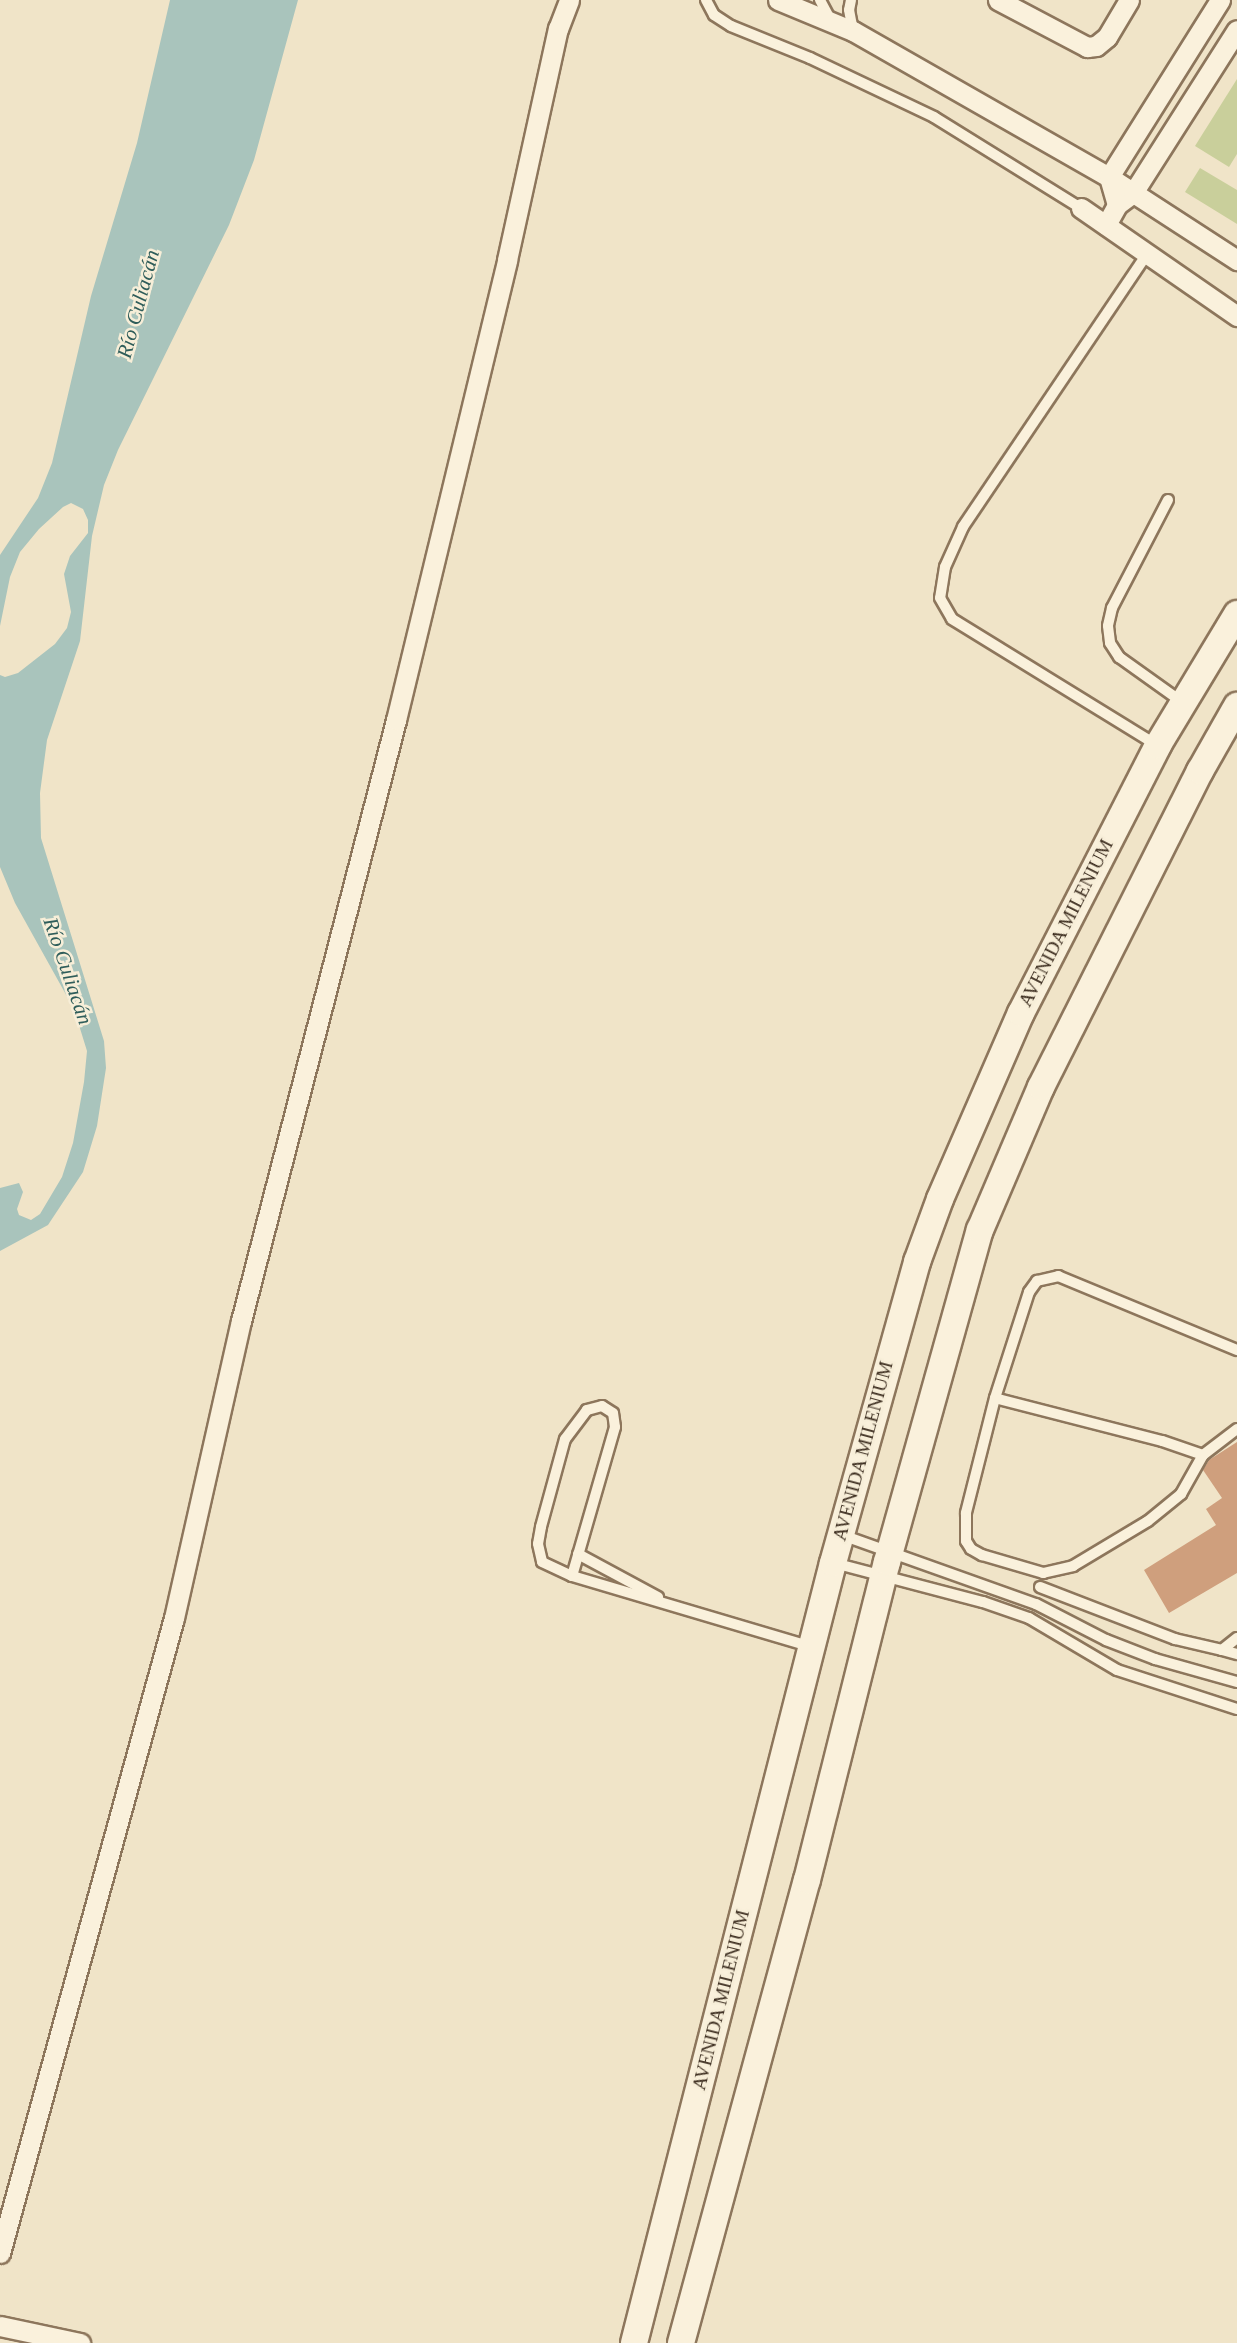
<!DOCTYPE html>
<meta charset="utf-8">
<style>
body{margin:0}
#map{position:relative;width:1237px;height:2343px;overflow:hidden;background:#f0e4c8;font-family:"Times New Roman",serif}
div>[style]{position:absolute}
.green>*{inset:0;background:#c9cf9b}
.water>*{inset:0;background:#a9c4bc}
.building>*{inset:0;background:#cf9f7d}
.roads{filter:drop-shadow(2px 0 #8d765c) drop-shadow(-2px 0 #8d765c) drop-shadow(0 2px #8d765c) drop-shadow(0 -2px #8d765c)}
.lane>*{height:10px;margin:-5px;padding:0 5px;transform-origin:5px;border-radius:5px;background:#faf1dc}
.street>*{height:19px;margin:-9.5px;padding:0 9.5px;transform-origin:9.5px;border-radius:9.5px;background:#faf1dc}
.secondary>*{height:26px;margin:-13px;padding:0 13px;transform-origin:13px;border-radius:13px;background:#faf1dc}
span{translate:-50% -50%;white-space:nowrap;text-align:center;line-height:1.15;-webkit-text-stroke:5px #f7eed8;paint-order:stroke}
.street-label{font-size:19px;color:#3d2e20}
.water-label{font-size:21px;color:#2f5d5a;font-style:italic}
</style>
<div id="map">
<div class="green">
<div style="clip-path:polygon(1237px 79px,1237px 154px,1229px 167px,1195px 146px)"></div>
<div style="clip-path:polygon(1200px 168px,1237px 190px,1237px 224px,1185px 192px)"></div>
</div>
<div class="water">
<div style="clip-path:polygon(170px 0,298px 0,254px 160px,229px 225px,118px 450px,104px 485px,92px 536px,80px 641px,47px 740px,40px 793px,41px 838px,104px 1041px,106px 1068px,97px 1126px,83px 1172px,48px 1225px,0 1251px,0 1188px,19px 1183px,23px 1192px,17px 1209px,19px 1215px,31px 1220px,40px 1214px,62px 1177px,73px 1143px,84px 1082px,87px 1051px,74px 1009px,15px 903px,0 867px,0 675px,5px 677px,18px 673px,55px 644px,67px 628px,71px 612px,64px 574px,70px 556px,88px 533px,88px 520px,83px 509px,71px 503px,63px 507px,39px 529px,20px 552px,10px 577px,0 626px,0 555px,38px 498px,52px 463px,91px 296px,137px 143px)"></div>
</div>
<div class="building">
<div style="clip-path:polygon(1237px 1442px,1237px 1573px,1169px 1613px,1144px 1570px,1216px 1525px,1206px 1509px,1222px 1498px,1203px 1470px,1209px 1460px)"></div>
</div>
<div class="roads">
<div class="lane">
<div style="left:706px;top:0;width:17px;rotate:62deg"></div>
<div style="left:714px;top:15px;width:20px;rotate:33deg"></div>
<div style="left:731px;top:26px;width:85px;rotate:22.1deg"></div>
<div style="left:810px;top:58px;width:137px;rotate:25.4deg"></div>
<div style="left:934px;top:117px;width:173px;rotate:31.8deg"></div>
<div style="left:820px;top:0;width:21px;rotate:62deg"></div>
<div style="left:851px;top:0;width:10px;rotate:101deg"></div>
<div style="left:849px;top:10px;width:21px;rotate:79deg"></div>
<div style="left:1147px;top:254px;width:329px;rotate:124deg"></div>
<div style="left:963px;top:527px;width:44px;rotate:114.2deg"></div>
<div style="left:945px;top:567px;width:31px;rotate:99deg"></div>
<div style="left:940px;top:598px;width:24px;rotate:60deg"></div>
<div style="left:952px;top:619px;width:241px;rotate:31.6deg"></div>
<div style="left:1168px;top:500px;width:122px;rotate:117.4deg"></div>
<div style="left:1112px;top:608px;width:18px;rotate:103deg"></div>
<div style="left:1108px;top:626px;width:17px;rotate:83deg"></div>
<div style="left:1110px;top:643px;width:17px;rotate:57deg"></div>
<div style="left:1119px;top:657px;width:77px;rotate:35.5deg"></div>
<div style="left:995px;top:1398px;width:119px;rotate:104.2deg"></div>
<div style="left:966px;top:1513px;width:28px;rotate:90deg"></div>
<div style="left:966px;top:1541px;width:9px;rotate:58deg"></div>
<div style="left:971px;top:1549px;width:13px;rotate:29deg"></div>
<div style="left:982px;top:1555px;width:64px;rotate:16.4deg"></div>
<div style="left:1043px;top:1573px;width:31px;rotate:-13deg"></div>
<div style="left:1073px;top:1566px;width:87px;rotate:-31deg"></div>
<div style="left:1148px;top:1521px;width:43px;rotate:-39.3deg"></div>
<div style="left:1181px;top:1494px;width:45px;rotate:-60.6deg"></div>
<div style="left:1203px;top:1455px;width:43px;rotate:-37.4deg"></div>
<div style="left:1203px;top:1455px;width:43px;rotate:-161.1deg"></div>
<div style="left:1162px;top:1441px;width:172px;rotate:-165.6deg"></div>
<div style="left:995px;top:1398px;width:111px;rotate:-72.2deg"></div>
<div style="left:1029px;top:1292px;width:14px;rotate:-54deg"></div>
<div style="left:1037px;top:1281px;width:22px;rotate:-13deg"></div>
<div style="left:1058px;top:1276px;width:194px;rotate:22.5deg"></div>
<div style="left:842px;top:1535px;width:206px;rotate:19.6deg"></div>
<div style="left:1036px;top:1604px;width:79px;rotate:27.2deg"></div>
<div style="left:1106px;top:1640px;width:53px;rotate:21.2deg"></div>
<div style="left:1155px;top:1659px;width:85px;rotate:15.7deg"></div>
<div style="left:578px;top:1554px;width:91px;rotate:28.3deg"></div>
<div style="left:834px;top:1563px;width:154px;rotate:14.7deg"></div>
<div style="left:983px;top:1602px;width:49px;rotate:19.2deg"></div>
<div style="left:1029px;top:1618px;width:102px;rotate:30.6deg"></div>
<div style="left:1117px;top:1670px;width:126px;rotate:18deg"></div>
<div style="left:572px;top:1576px;width:155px;rotate:-73.9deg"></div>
<div style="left:615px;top:1427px;width:14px;rotate:-98deg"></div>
<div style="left:613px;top:1413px;width:13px;rotate:-148deg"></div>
<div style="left:602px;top:1406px;width:16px;rotate:165deg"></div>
<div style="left:587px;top:1410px;width:36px;rotate:127deg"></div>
<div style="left:565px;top:1439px;width:91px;rotate:105.3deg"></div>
<div style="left:541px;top:1527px;width:17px;rotate:100deg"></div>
<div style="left:538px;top:1544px;width:18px;rotate:77deg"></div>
<div style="left:542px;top:1562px;width:33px;rotate:25deg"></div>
<div style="left:572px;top:1576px;width:247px;rotate:16.5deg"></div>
<div style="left:1040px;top:1587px;width:145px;rotate:21.1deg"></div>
<div style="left:1175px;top:1639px;width:48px;rotate:13.2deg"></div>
<div style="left:1222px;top:1650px;width:19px;rotate:-39deg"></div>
<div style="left:1222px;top:1650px;width:16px;rotate:15deg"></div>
</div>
<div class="street">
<div style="left:778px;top:0;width:81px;rotate:22.5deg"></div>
<div style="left:853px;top:31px;width:295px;rotate:29.7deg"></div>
<div style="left:1109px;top:177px;width:153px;rotate:33deg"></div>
<div style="left:998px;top:0;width:101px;rotate:27.8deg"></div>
<div style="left:1087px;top:47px;width:9px;rotate:-6deg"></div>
<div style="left:1096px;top:46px;width:14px;rotate:-39deg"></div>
<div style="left:1107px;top:37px;width:43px;rotate:-59.3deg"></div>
<div style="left:1117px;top:205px;width:29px;rotate:-106deg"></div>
<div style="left:1109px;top:177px;width:209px;rotate:-57.9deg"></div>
<div style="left:1081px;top:208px;width:190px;rotate:34.7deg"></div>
<div style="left:1106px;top:225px;width:23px;rotate:-61deg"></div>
<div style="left:1117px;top:205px;width:20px;rotate:-37deg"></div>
<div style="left:1133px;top:193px;width:193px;rotate:-57.5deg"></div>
<div style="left:0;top:2253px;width:658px;rotate:-74.68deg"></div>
<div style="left:174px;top:1618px;width:304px;rotate:-77.3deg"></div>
<div style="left:241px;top:1321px;width:621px;rotate:-75.54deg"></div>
<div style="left:396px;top:720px;width:473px;rotate:-76.4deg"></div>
<div style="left:507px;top:260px;width:237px;rotate:-77.6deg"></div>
<div style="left:558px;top:29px;width:31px;rotate:-69deg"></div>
<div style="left:0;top:2326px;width:82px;rotate:12deg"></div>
</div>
<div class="secondary">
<div style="left:634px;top:2343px;width:805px;rotate:-75.69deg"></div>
<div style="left:833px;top:1563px;width:313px;rotate:-74.4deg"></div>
<div style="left:917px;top:1262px;width:67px;rotate:-69.9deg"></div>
<div style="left:940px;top:1199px;width:203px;rotate:-66.5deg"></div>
<div style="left:1021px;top:1013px;width:301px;rotate:-62.9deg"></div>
<div style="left:1158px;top:745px;width:153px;rotate:-58.9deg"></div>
<div style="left:681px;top:2343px;width:480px;rotate:-74.8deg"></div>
<div style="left:807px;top:1880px;width:328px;rotate:-75.9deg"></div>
<div style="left:887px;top:1562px;width:345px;rotate:-74.4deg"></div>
<div style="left:980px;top:1230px;width:155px;rotate:-66.9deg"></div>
<div style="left:1041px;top:1087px;width:354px;rotate:-63.3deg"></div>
<div style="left:1200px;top:771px;width:75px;rotate:-60.4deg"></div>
</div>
</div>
<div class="street-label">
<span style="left:1066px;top:923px;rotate:-63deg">AVENIDA MILENIUM</span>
<span style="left:863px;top:1451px;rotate:-75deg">AVENIDA MILENIUM</span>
<span style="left:721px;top:2000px;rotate:-76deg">AVENIDA MILENIUM</span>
</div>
<div class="water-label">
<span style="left:138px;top:304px;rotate:-75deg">Río Culiacán</span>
<span style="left:68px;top:971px;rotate:71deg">Río Culiacán</span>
</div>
</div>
